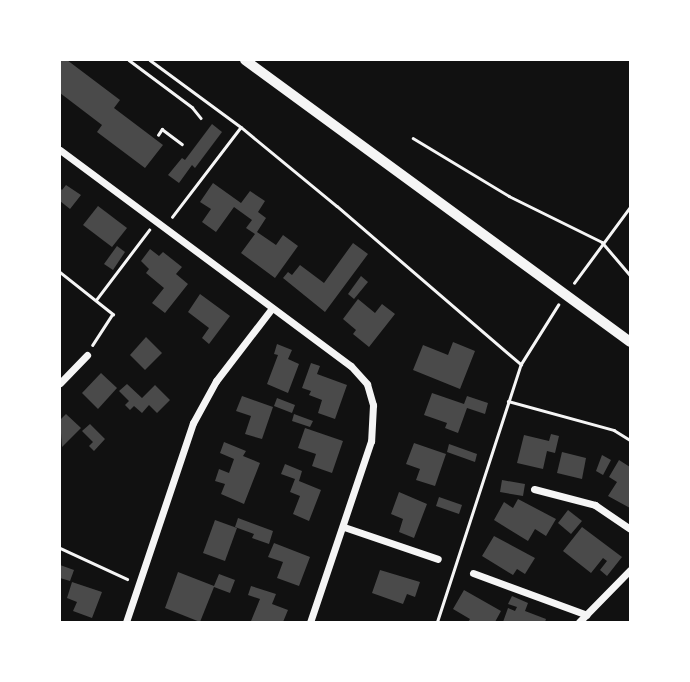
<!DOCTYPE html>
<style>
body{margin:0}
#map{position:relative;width:690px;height:682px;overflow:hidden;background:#111;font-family:Arial,sans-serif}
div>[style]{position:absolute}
.building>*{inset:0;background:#4a4a4a}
.path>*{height:2.5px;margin:-1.25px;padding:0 1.25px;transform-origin:1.25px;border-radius:1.25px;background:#f5f5f5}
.minor>*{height:7px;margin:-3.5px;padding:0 3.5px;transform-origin:3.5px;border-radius:3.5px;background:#f5f5f5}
.primary>*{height:10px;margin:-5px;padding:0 5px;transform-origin:5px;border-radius:5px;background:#f5f5f5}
span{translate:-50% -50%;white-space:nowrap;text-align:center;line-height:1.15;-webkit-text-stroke:6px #fff;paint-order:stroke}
.frame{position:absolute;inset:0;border:61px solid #fff;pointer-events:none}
</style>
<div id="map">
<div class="building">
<div style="clip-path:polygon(60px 60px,67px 60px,120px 100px,114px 108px,163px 145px,145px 168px,97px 132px,102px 125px,60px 93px)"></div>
<div style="clip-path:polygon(212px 124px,222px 132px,195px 168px,192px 165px,179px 183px,168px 175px,182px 158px,185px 160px)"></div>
<div style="clip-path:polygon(213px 183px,241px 203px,250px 191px,265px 201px,258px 212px,266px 218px,257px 232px,276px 245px,283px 235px,298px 246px,275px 278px,241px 253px,255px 234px,246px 228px,252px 220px,234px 207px,216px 232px,202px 222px,211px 209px,200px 202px)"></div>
<div style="clip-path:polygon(66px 185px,81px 195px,70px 209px,60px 201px,60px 188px,62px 190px)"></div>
<div style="clip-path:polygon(98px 206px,127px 228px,112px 247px,83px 225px)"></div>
<div style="clip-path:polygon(353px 243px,368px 254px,325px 312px,283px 278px,288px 272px,292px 275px,300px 265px,324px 283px)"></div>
<div style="clip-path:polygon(117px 246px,125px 252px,113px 270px,104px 264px)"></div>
<div style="clip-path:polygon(150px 249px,159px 256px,163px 252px,182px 267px,176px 274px,188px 284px,165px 313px,152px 303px,164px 288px,146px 273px,149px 269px,141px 261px)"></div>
<div style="clip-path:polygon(361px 276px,368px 282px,354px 299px,348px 294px)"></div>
<div style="clip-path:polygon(200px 294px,230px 316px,209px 344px,202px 338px,209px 328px,188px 312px)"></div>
<div style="clip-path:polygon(358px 299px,375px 313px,382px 304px,395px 314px,369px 347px,353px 334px,356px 330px,343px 319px)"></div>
<div style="clip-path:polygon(146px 337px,162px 353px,145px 370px,130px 355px)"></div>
<div style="clip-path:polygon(453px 342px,475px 351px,460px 389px,413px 370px,423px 345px,448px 355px)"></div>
<div style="clip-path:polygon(277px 344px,292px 350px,288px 359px,299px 364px,288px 393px,267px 384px,278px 355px,274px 354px)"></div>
<div style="clip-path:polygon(311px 363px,320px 366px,317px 374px,347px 385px,335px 419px,318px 413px,322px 400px,309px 395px,311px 391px,302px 388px)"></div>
<div style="clip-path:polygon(101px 373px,117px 388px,98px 409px,82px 393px)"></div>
<div style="clip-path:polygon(127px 384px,142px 398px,155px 385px,170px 400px,157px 413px,149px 405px,142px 413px,134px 406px,130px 410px,125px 405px,129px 401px,119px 391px)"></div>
<div style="clip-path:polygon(432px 393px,464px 404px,467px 396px,488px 403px,485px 414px,467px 408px,458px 433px,445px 428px,447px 423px,424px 415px)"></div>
<div style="clip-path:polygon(242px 396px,273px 407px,262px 439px,245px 434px,251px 416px,236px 411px)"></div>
<div style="clip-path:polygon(277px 398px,295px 405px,292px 413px,274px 406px)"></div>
<div style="clip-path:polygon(66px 414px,81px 428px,62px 447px,60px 420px)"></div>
<div style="clip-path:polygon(294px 414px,313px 421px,310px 427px,292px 421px)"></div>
<div style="clip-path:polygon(90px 424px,105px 439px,94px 451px,89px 446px,93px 442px,82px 431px)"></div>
<div style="clip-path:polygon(305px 428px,343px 441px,332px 473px,312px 466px,316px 454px,298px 448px)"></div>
<div style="clip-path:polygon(551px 434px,559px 436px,555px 453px,547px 451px,543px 469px,517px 463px,524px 435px,549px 441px)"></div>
<div style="clip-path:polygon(224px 442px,246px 451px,243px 456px,260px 463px,244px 504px,221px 494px,225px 484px,215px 481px,219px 469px,229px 473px,234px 459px,220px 453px)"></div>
<div style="clip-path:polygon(414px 443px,446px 454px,435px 486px,416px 480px,420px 469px,406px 464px)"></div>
<div style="clip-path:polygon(449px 444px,477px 454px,475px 462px,447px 452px)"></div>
<div style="clip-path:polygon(562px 452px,586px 458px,582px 479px,557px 473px)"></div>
<div style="clip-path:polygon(602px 455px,611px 460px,603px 475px,596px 471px)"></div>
<div style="clip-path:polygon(619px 460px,630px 467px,630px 508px,608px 496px,617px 482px,609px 477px)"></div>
<div style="clip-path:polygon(285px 464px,302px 471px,299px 481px,321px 490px,309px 521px,293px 514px,300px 496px,290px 492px,295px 479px,281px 474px)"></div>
<div style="clip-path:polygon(502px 480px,525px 484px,523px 496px,500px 492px)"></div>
<div style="clip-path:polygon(399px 492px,427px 504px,414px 538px,399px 532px,403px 519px,391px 514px)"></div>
<div style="clip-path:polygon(439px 497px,462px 505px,459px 514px,436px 506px)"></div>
<div style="clip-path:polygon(518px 499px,556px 519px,546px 536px,535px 529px,528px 541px,494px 520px,504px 502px,513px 508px)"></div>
<div style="clip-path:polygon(568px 510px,582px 521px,571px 534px,558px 523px)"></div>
<div style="clip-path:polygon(238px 518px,273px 531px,269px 544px,252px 538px,254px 534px,235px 527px)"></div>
<div style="clip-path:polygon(215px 520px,237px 528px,225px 561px,203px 553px)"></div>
<div style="clip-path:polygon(582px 527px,622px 557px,607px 576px,600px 570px,607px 561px,603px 558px,591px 573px,563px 551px)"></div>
<div style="clip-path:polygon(494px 536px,535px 558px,525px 574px,517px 569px,513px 575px,482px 556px)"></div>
<div style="clip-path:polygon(274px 543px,310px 557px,299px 586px,277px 578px,283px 562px,268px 557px)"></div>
<div style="clip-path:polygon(60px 565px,74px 570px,70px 581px,60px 578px)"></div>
<div style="clip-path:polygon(380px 570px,420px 582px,415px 597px,407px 594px,403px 604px,372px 593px)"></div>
<div style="clip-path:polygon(178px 572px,214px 586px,219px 574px,235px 580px,230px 593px,214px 587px,200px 622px,165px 608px)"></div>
<div style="clip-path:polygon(72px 582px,102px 592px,92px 618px,73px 611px,77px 602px,67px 598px)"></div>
<div style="clip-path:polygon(251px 586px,276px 594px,272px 604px,288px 610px,283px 622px,251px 621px,260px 599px,248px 595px)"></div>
<div style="clip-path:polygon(464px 590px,501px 611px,495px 622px,468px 622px,470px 619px,453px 609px)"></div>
<div style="clip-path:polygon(512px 596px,528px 603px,525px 611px,546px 619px,545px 622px,503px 622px,508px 608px,515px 611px,517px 607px,508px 604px)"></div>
</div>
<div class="path">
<div style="left:129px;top:60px;width:79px;rotate:36.7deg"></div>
<div style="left:192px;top:107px;width:14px;rotate:51deg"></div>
<div style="left:150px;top:60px;width:113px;rotate:36.4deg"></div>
<div style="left:241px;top:127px;width:124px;rotate:39.5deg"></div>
<div style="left:337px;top:206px;width:243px;rotate:40.7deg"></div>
<div style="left:158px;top:135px;width:7px;rotate:-56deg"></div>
<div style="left:162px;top:129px;width:25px;rotate:37deg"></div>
<div style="left:413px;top:138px;width:112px;rotate:31.1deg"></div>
<div style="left:509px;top:196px;width:104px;rotate:26.3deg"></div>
<div style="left:602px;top:242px;width:43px;rotate:49.7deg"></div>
<div style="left:172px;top:217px;width:112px;rotate:-52.6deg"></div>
<div style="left:60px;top:272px;width:68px;rotate:38.4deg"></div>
<div style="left:113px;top:314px;width:37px;rotate:123deg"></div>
<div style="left:574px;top:283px;width:94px;rotate:-53.6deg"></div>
<div style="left:96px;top:300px;width:88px;rotate:-52.9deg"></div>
<div style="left:508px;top:401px;width:110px;rotate:15.3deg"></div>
<div style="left:614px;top:430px;width:19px;rotate:32deg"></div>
<div style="left:60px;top:548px;width:74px;rotate:24.8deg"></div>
<div style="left:437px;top:622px;width:271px;rotate:-72deg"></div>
<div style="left:521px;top:364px;width:70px;rotate:-57.9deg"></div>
</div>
<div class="minor">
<div style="left:60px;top:150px;width:362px;rotate:36.6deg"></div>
<div style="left:351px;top:366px;width:24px;rotate:48deg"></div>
<div style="left:367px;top:384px;width:22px;rotate:74deg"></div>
<div style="left:373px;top:405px;width:36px;rotate:93deg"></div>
<div style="left:371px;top:441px;width:191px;rotate:108.6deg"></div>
<div style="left:60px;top:383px;width:39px;rotate:-46deg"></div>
<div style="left:534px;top:489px;width:63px;rotate:14.7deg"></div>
<div style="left:595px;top:505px;width:42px;rotate:34.4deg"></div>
<div style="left:344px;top:527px;width:99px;rotate:18.8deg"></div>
<div style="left:473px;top:573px;width:121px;rotate:20.2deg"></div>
<div style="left:126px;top:622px;width:210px;rotate:-71.4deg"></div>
<div style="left:193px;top:423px;width:48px;rotate:-61.3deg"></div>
<div style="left:216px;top:381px;width:92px;rotate:-52.5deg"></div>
<div style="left:579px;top:622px;width:73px;rotate:-45.6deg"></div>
</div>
<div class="primary">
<div style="left:245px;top:60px;width:477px;rotate:36.2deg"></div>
</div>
<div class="frame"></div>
</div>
